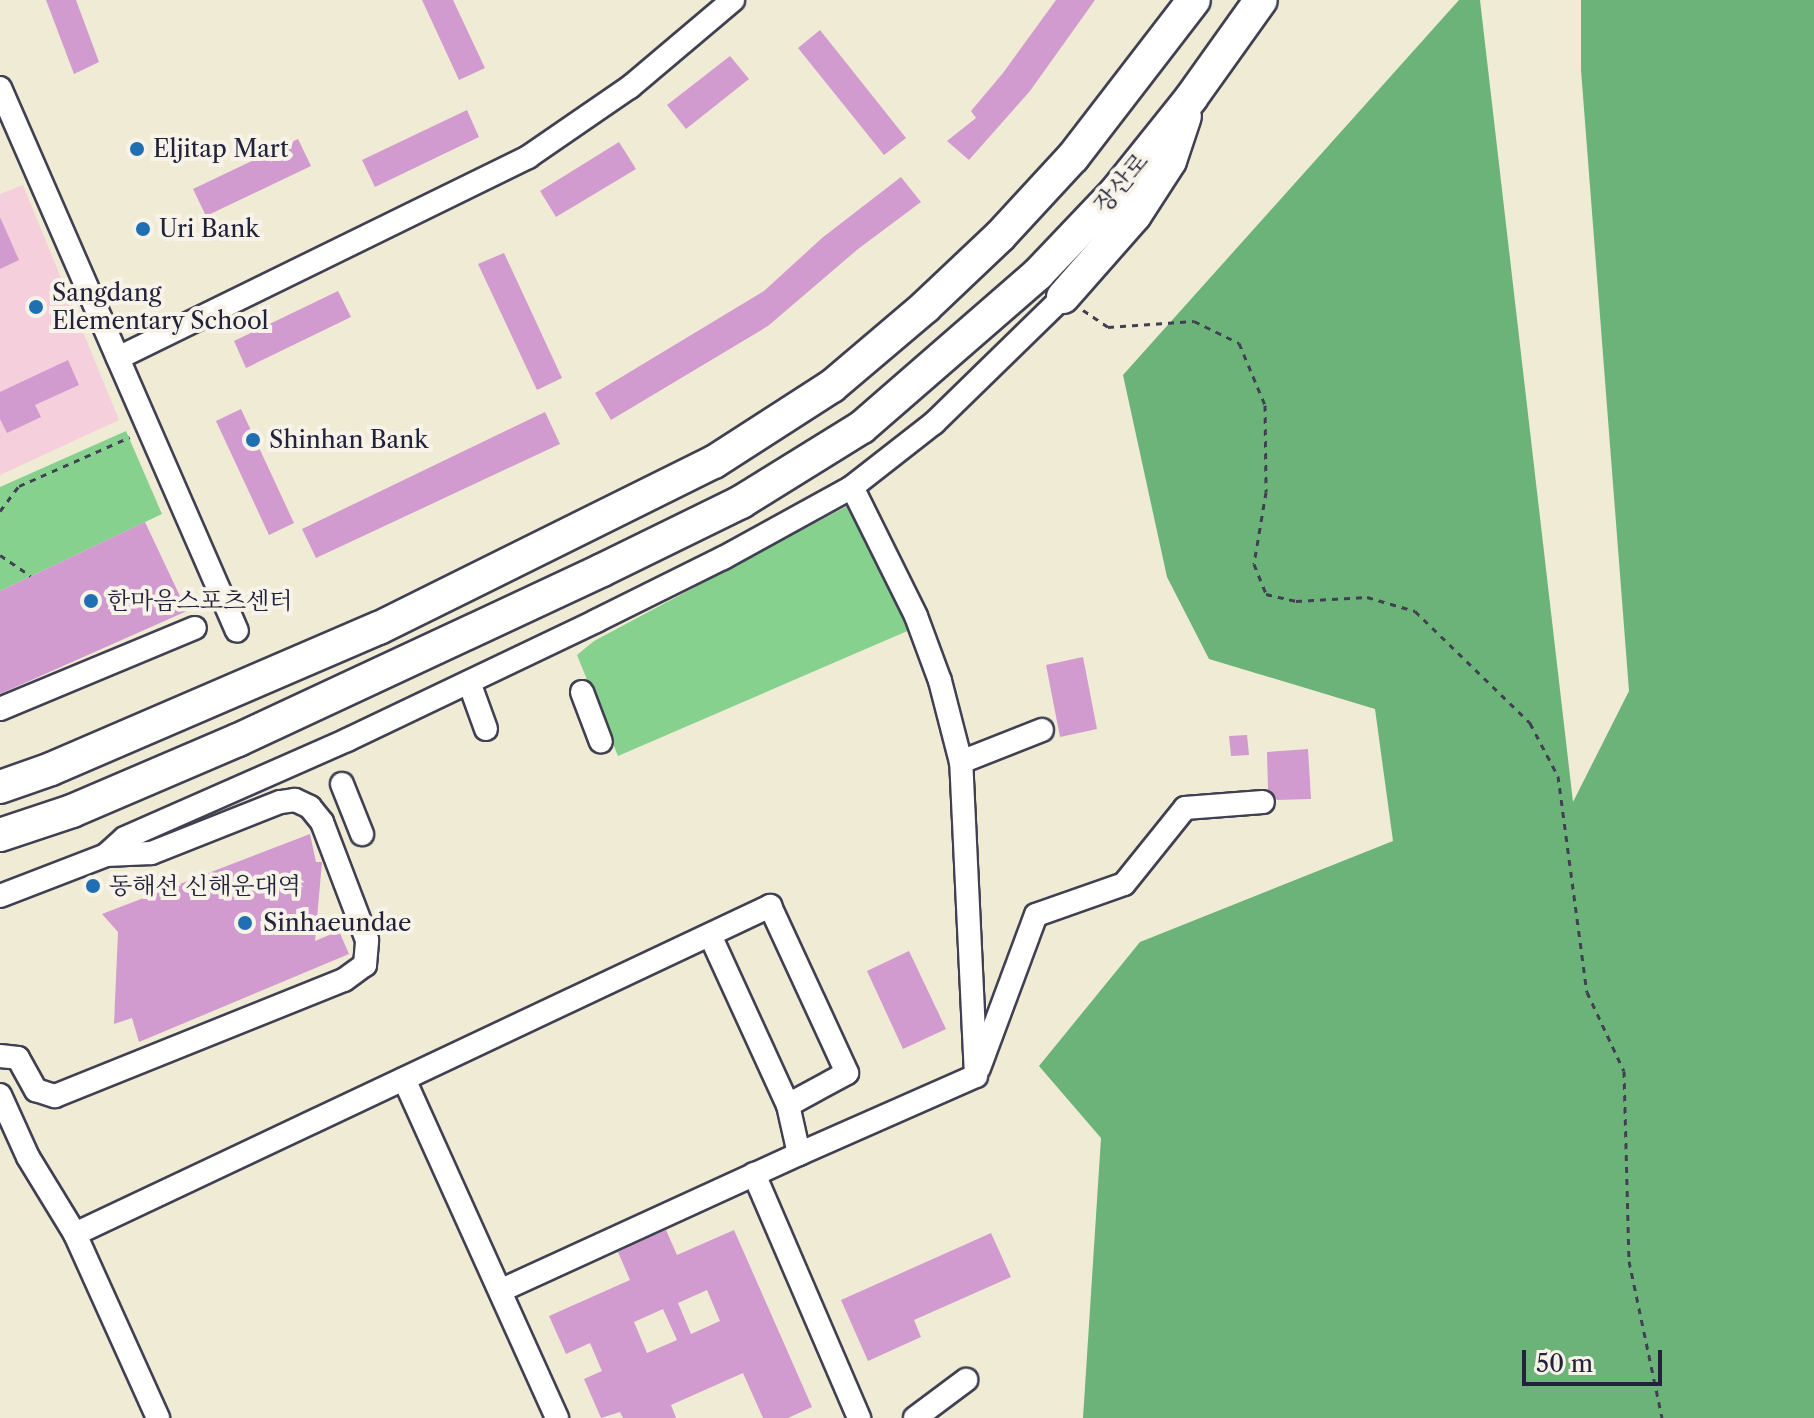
<!DOCTYPE html>
<meta charset="utf-8">
<style>
body{margin:0}
#map{position:relative;width:1814px;height:1418px;overflow:hidden;background:#f0ebd5;font-family:"Libre Caslon Text","Noto Serif KR",serif}
div>[style]{position:absolute}
.built>*{inset:0;background:#f5cfdb}
.green>*{inset:0;background:#86d18e}
.forest>*{inset:0;background:#6cb379}
.building>*{inset:0;background:#d29bcf}
.path>*{height:3px;margin-top:-1.5px;transform-origin:0;background:repeating-linear-gradient(90deg,#414052 0 6px,transparent 0 12px)}
.roads{filter:drop-shadow(2px 0 #414052) drop-shadow(-2px 0 #414052) drop-shadow(0 2px #414052) drop-shadow(0 -2px #414052)}
.minor>*{height:22px;margin:-11px;padding:0 11px;transform-origin:11px;border-radius:11px;background:#fff}
.highway>*{height:32px;margin:-16px;padding:0 16px;transform-origin:16px;border-radius:16px;background:#fff}
.dots>*{width:22px;height:22px;translate:-50% -50%;box-sizing:border-box;border:4px solid #f7f3e8;border-radius:50%}
span{translate:-50% -50%;white-space:nowrap;text-align:center;line-height:1.15;-webkit-text-stroke:8px #f7f3e8;paint-order:stroke}
.poi-label{font-size:24px;color:#22223b}
.left{translate:0 -50%;text-align:left}
.street-label{font-size:24px;color:#22223b}
.scale{position:absolute;left:1522px;top:1350px;width:140px;height:36px;box-sizing:border-box;border:4px solid #22223b;border-top:0;padding-left:10px;font-size:24px;line-height:28px;white-space:nowrap;color:#22223b;-webkit-text-stroke:6px #f7f3e8;paint-order:stroke}
</style>
<div id="map">
<div class="built">
<div style="clip-path:polygon(23px 185px,119px 420px,0 475px,0 194px)"></div>
</div>
<div class="green">
<div style="clip-path:polygon(126px 431px,162px 514px,0 591px,0 487px)"></div>
<div style="clip-path:polygon(849px 505px,885px 564px,912px 629px,618px 756px,577px 655px,594px 641px)"></div>
</div>
<div class="forest">
<div style="clip-path:polygon(1459px 0,1480px 0,1573px 802px,1629px 691px,1581px 70px,1581px 0,1814px 0,1814px 1418px,1083px 1418px,1101px 1138px,1039px 1066px,1140px 942px,1393px 841px,1375px 709px,1209px 659px,1167px 577px,1123px 375px)"></div>
</div>
<div class="building">
<div style="clip-path:polygon(46px 0,76px 0,99px 62px,74px 74px)"></div>
<div style="clip-path:polygon(422px 0,453px 0,485px 68px,459px 80px)"></div>
<div style="clip-path:polygon(1056px 0,1095px 0,1030px 91px,969px 160px,947px 141px,976px 118px,971px 111px,1003px 73px)"></div>
<div style="clip-path:polygon(820px 30px,906px 138px,884px 155px,798px 48px)"></div>
<div style="clip-path:polygon(730px 56px,749px 79px,686px 129px,667px 105px)"></div>
<div style="clip-path:polygon(467px 110px,479px 137px,375px 187px,362px 160px)"></div>
<div style="clip-path:polygon(298px 139px,311px 166px,206px 216px,193px 189px)"></div>
<div style="clip-path:polygon(619px 142px,636px 169px,556px 217px,540px 191px)"></div>
<div style="clip-path:polygon(901px 177px,921px 202px,858px 249px,768px 326px,611px 420px,595px 393px,764px 291px,822px 238px)"></div>
<div style="clip-path:polygon(0 217px,19px 260px,0 269px)"></div>
<div style="clip-path:polygon(504px 253px,562px 378px,537px 390px,478px 264px)"></div>
<div style="clip-path:polygon(338px 291px,351px 317px,246px 368px,234px 341px)"></div>
<div style="clip-path:polygon(68px 360px,79px 385px,35px 405px,41px 417px,7px 433px,0 419px,0 392px)"></div>
<div style="clip-path:polygon(241px 409px,294px 523px,269px 535px,216px 421px)"></div>
<div style="clip-path:polygon(545px 412px,560px 444px,316px 558px,302px 529px)"></div>
<div style="clip-path:polygon(145px 522px,187px 611px,0 694px,0 591px)"></div>
<div style="clip-path:polygon(1083px 657px,1097px 729px,1060px 737px,1046px 665px)"></div>
<div style="clip-path:polygon(1247px 735px,1249px 755px,1231px 756px,1229px 736px)"></div>
<div style="clip-path:polygon(1308px 749px,1311px 799px,1277px 800px,1268px 789px,1267px 752px)"></div>
<div style="clip-path:polygon(310px 834px,316px 862px,322px 862px,315px 941px,339px 931px,349px 954px,139px 1042px,132px 1018px,114px 1024px,118px 932px,102px 914px)"></div>
<div style="clip-path:polygon(909px 951px,946px 1029px,903px 1049px,867px 971px)"></div>
<div style="clip-path:polygon(evenodd,666px 1230px,677px 1255px,734px 1230px,812px 1407px,788px 1418px,763px 1418px,743px 1373px,671px 1405px,676px 1418px,623px 1418px,620px 1412px,601px 1418px,584px 1379px,602px 1371px,590px 1343px,566px 1354px,549px 1316px,630px 1280px,618px 1252px,666px 1230px,707px 1290px,720px 1321px,691px 1334px,678px 1303px,707px 1290px,666px 1230px,663px 1309px,677px 1340px,647px 1353px,634px 1322px,663px 1309px)"></div>
<div style="clip-path:polygon(991px 1233px,1011px 1277px,914px 1320px,921px 1337px,868px 1361px,841px 1300px)"></div>
</div>
<div class="path">
<div style="left:1083px;top:310px;width:30px;rotate:34deg"></div>
<div style="left:1108px;top:327px;width:86px;rotate:-4deg"></div>
<div style="left:1194px;top:321px;width:50px;rotate:26.1deg"></div>
<div style="left:1239px;top:343px;width:67px;rotate:67.2deg"></div>
<div style="left:1265px;top:405px;width:87px;rotate:89.3deg"></div>
<div style="left:1266px;top:492px;width:73px;rotate:99.5deg"></div>
<div style="left:1254px;top:564px;width:32px;rotate:68deg"></div>
<div style="left:1266px;top:594px;width:31px;rotate:13deg"></div>
<div style="left:1296px;top:601px;width:71px;rotate:-3.2deg"></div>
<div style="left:1367px;top:597px;width:50px;rotate:16.3deg"></div>
<div style="left:1415px;top:611px;width:161px;rotate:44.2deg"></div>
<div style="left:1530px;top:723px;width:60px;rotate:62.2deg"></div>
<div style="left:1558px;top:776px;width:218px;rotate:82.4deg"></div>
<div style="left:1587px;top:992px;width:87px;rotate:64.9deg"></div>
<div style="left:1624px;top:1071px;width:190px;rotate:88.5deg"></div>
<div style="left:1629px;top:1261px;width:160px;rotate:78.1deg"></div>
<div style="left:0;top:511px;width:31px;rotate:-53deg"></div>
<div style="left:19px;top:486px;width:121px;rotate:-23.8deg"></div>
<div style="left:0;top:555px;width:37px;rotate:34deg"></div>
</div>
<div class="roads">
<div class="minor">
<div style="left:0;top:88px;width:592px;rotate:66.42deg"></div>
<div style="left:118px;top:358px;width:457px;rotate:-26.1deg"></div>
<div style="left:528px;top:157px;width:124px;rotate:-34.5deg"></div>
<div style="left:630px;top:87px;width:135px;rotate:-40.2deg"></div>
<div style="left:852px;top:487px;width:144px;rotate:63.6deg"></div>
<div style="left:916px;top:616px;width:69px;rotate:69.7deg"></div>
<div style="left:940px;top:681px;width:84px;rotate:75.5deg"></div>
<div style="left:469px;top:682px;width:50px;rotate:70.1deg"></div>
<div style="left:582px;top:692px;width:53px;rotate:69.2deg"></div>
<div style="left:0;top:709px;width:211px;rotate:-22.6deg"></div>
<div style="left:342px;top:784px;width:54px;rotate:68.2deg"></div>
<div style="left:0;top:896px;width:114px;rotate:-21.1deg"></div>
<div style="left:106px;top:855px;width:25px;rotate:-42deg"></div>
<div style="left:125px;top:838px;width:243px;rotate:-23.8deg"></div>
<div style="left:347px;top:740px;width:276px;rotate:-25.5deg"></div>
<div style="left:596px;top:621px;width:142px;rotate:-26.4deg"></div>
<div style="left:723px;top:558px;width:147px;rotate:-28.8deg"></div>
<div style="left:852px;top:487px;width:104px;rotate:-38deg"></div>
<div style="left:934px;top:423px;width:180px;rotate:-44.3deg"></div>
<div style="left:710px;top:935px;width:187px;rotate:65.4deg"></div>
<div style="left:0;top:1056px;width:18px;rotate:6deg"></div>
<div style="left:18px;top:1058px;width:37px;rotate:61deg"></div>
<div style="left:36px;top:1090px;width:20px;rotate:18deg"></div>
<div style="left:55px;top:1096px;width:311px;rotate:-21.9deg"></div>
<div style="left:344px;top:980px;width:26px;rotate:-36deg"></div>
<div style="left:365px;top:965px;width:25px;rotate:-85deg"></div>
<div style="left:367px;top:940px;width:126px;rotate:-110.9deg"></div>
<div style="left:322px;top:822px;width:19px;rotate:-129deg"></div>
<div style="left:310px;top:807px;width:17px;rotate:-155deg"></div>
<div style="left:295px;top:800px;width:15px;rotate:172deg"></div>
<div style="left:280px;top:802px;width:139px;rotate:158.4deg"></div>
<div style="left:151px;top:853px;width:45px;rotate:177.5deg"></div>
<div style="left:979px;top:1068px;width:163px;rotate:-69.6deg"></div>
<div style="left:1036px;top:915px;width:93px;rotate:-19.4deg"></div>
<div style="left:1124px;top:884px;width:97px;rotate:-51.2deg"></div>
<div style="left:1185px;top:808px;width:78px;rotate:-4.4deg"></div>
<div style="left:404px;top:1079px;width:372px;rotate:65.7deg"></div>
<div style="left:0;top:1095px;width:68px;rotate:65.7deg"></div>
<div style="left:28px;top:1157px;width:90px;rotate:58.6deg"></div>
<div style="left:75px;top:1234px;width:202px;rotate:65.7deg"></div>
<div style="left:754px;top:1174px;width:266px;rotate:66.7deg"></div>
<div style="left:75px;top:1234px;width:769px;rotate:-25.26deg"></div>
<div style="left:770px;top:906px;width:184px;rotate:65.2deg"></div>
<div style="left:847px;top:1073px;width:67px;rotate:151.5deg"></div>
<div style="left:788px;top:1105px;width:50px;rotate:77.3deg"></div>
<div style="left:799px;top:1154px;width:193px;rotate:-23.8deg"></div>
<div style="left:976px;top:1076px;width:314px;rotate:-92.7deg"></div>
<div style="left:961px;top:762px;width:87px;rotate:-21.6deg"></div>
<div style="left:502px;top:1290px;width:327px;rotate:-24.6deg"></div>
<div style="left:915px;top:1418px;width:64px;rotate:-36.7deg"></div>
</div>
<div class="highway">
<div style="left:1063px;top:297px;width:109px;rotate:-48.7deg"></div>
<div style="left:1135px;top:215px;width:64px;rotate:-57.1deg"></div>
<div style="left:1170px;top:161px;width:47px;rotate:-71.6deg"></div>
<div style="left:0;top:787px;width:54px;rotate:-19.4deg"></div>
<div style="left:51px;top:769px;width:357px;rotate:-23.3deg"></div>
<div style="left:379px;top:628px;width:374px;rotate:-26.4deg"></div>
<div style="left:714px;top:462px;width:140px;rotate:-32.8deg"></div>
<div style="left:832px;top:386px;width:122px;rotate:-40.3deg"></div>
<div style="left:925px;top:307px;width:103px;rotate:-43.4deg"></div>
<div style="left:1000px;top:236px;width:108px;rotate:-47.3deg"></div>
<div style="left:1073px;top:157px;width:198px;rotate:-52.4deg"></div>
<div style="left:0;top:835px;width:76px;rotate:-18.4deg"></div>
<div style="left:72px;top:811px;width:181px;rotate:-23.2deg"></div>
<div style="left:238px;top:740px;width:402px;rotate:-25deg"></div>
<div style="left:602px;top:570px;width:155px;rotate:-26.1deg"></div>
<div style="left:741px;top:502px;width:142px;rotate:-31.8deg"></div>
<div style="left:862px;top:427px;width:233px;rotate:-41deg"></div>
<div style="left:1038px;top:274px;width:112px;rotate:-46.5deg"></div>
<div style="left:1115px;top:193px;width:122px;rotate:-51.3deg"></div>
<div style="left:1191px;top:98px;width:120px;rotate:-54.5deg"></div>
</div>
</div>
<div class="dots">
<div style="left:137px;top:149px;background:#1f6fb2"></div>
<div style="left:143px;top:229px;background:#1f6fb2"></div>
<div style="left:36px;top:307px;background:#1f6fb2"></div>
<div style="left:253px;top:440px;background:#1f6fb2"></div>
<div style="left:91px;top:601px;background:#1f6fb2"></div>
<div style="left:93px;top:886px;background:#1f6fb2"></div>
<div style="left:245px;top:923px;background:#1f6fb2"></div>
</div>
<div class="poi-label">
<span class="left" style="left:153px;top:149px">Eljitap Mart</span>
<span class="left" style="left:159px;top:229px">Uri Bank</span>
<span class="left" style="left:52px;top:307px">Sangdang<br>Elementary School</span>
<span class="left" style="left:269px;top:440px">Shinhan Bank</span>
<span class="left" style="left:107px;top:601px">한마음스포츠센터</span>
<span class="left" style="left:109px;top:886px">동해선 신해운대역</span>
<span class="left" style="left:263px;top:923px">Sinhaeundae</span>
</div>
<div class="street-label">
<span style="left:1121px;top:183px;rotate:-50deg">장산로</span>
</div>
<div class="scale">50 m</div>
</div>
